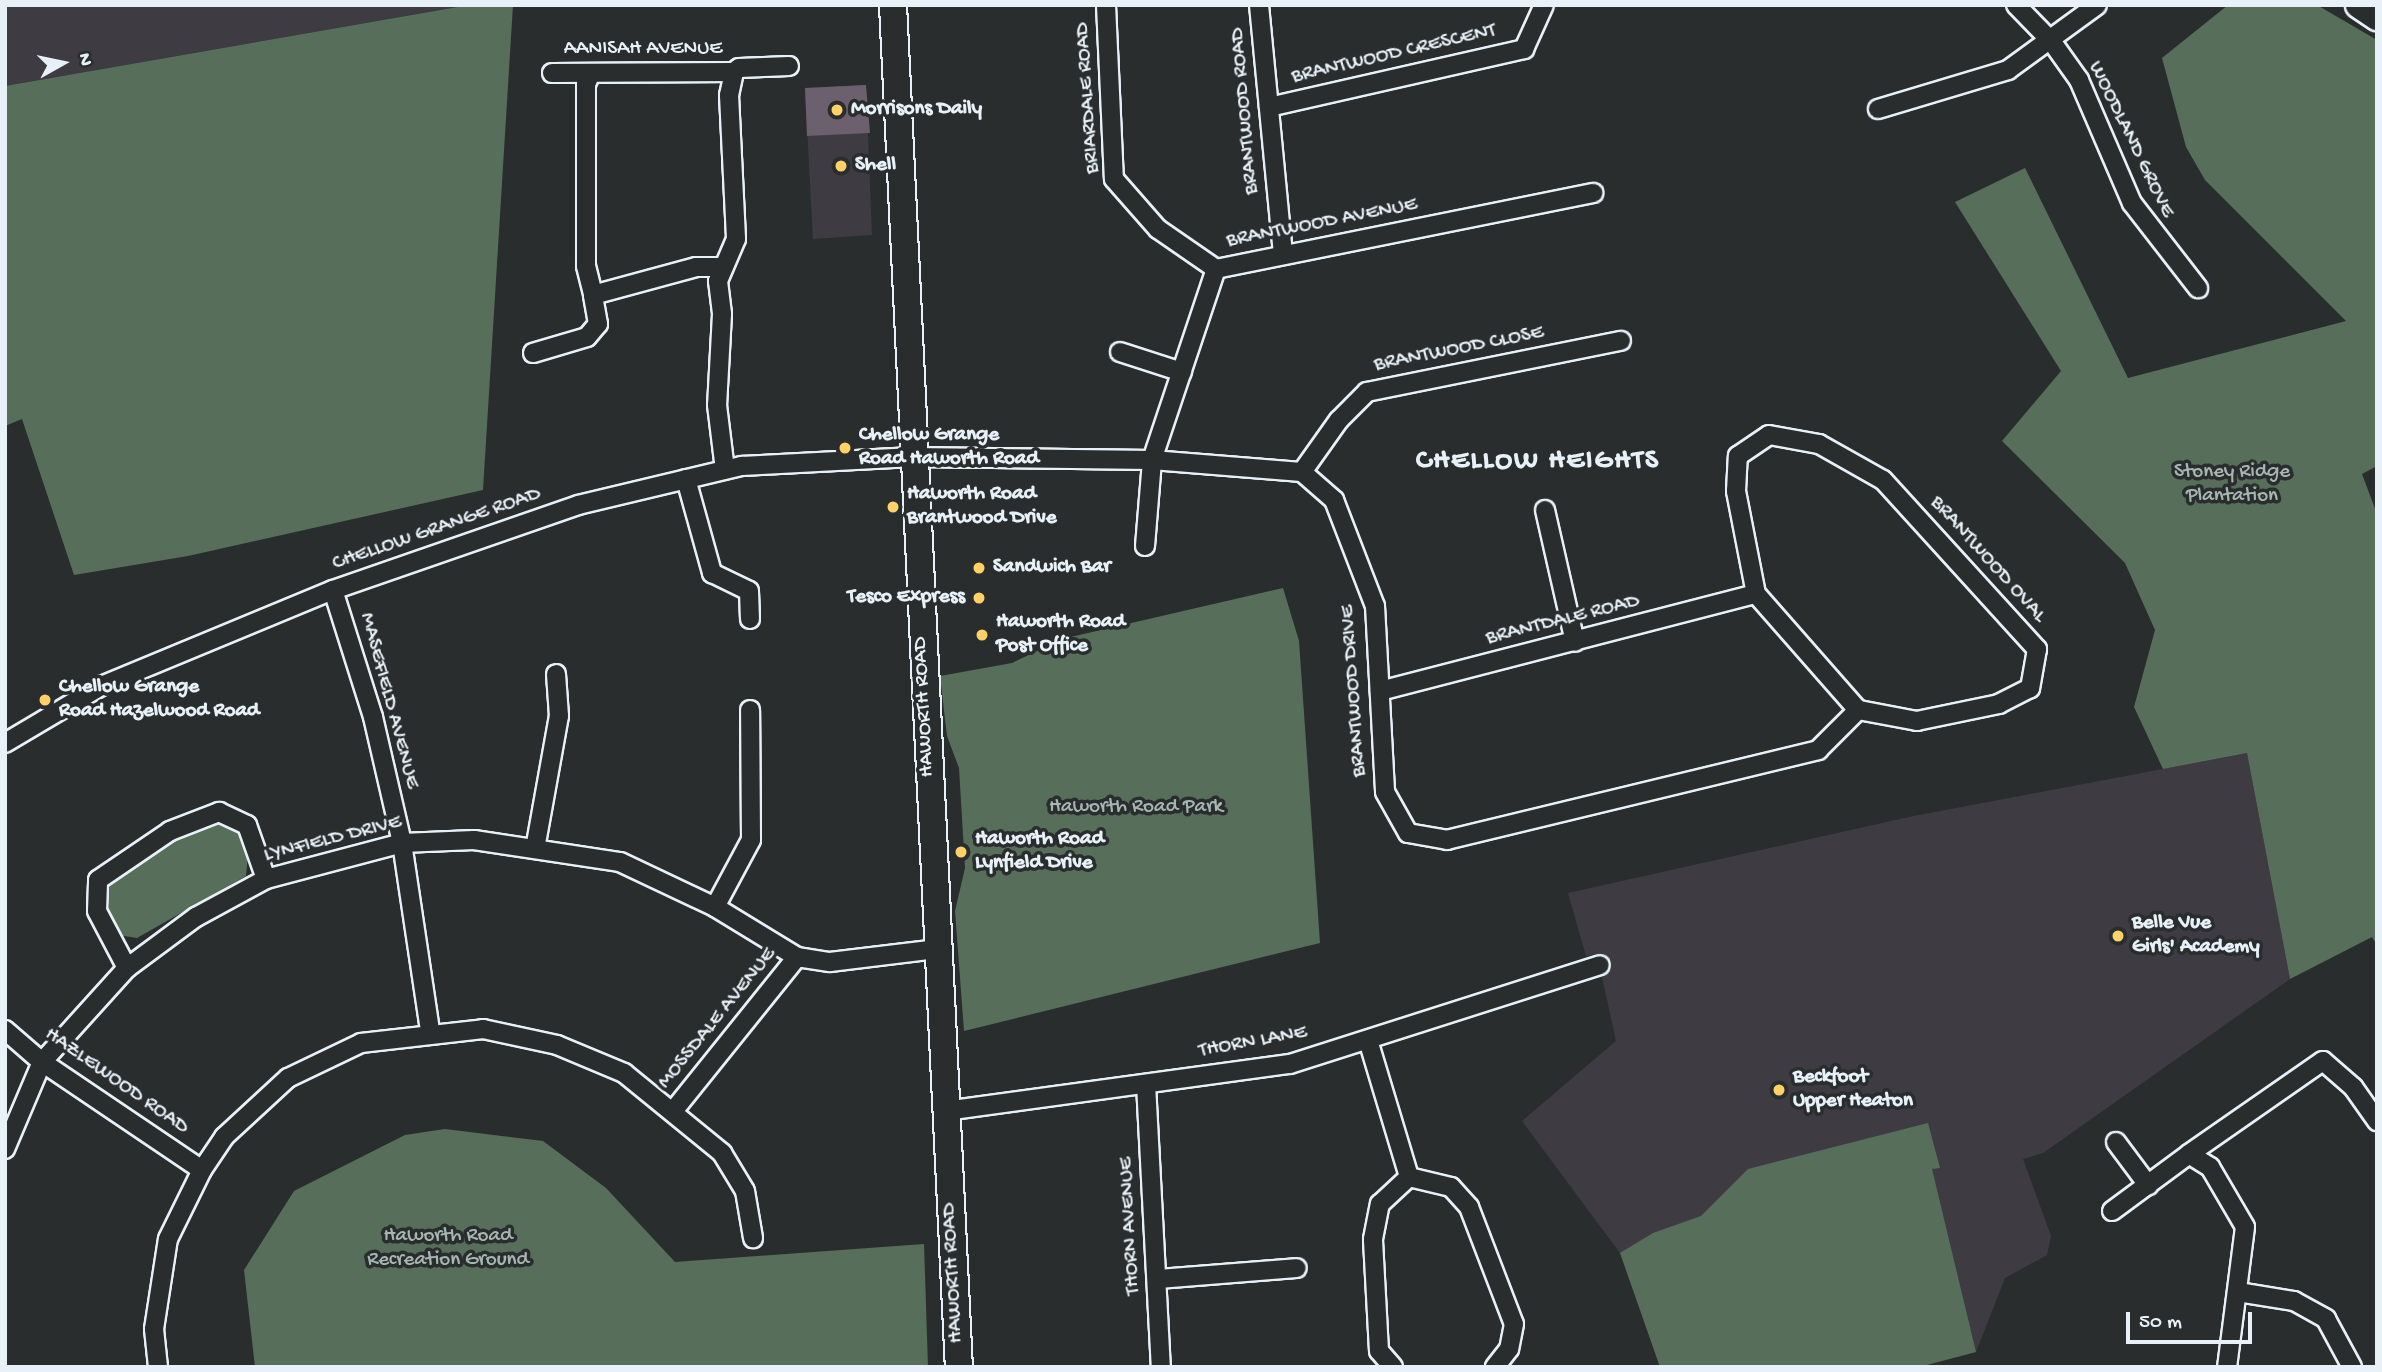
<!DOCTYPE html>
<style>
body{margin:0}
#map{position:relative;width:2382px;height:1372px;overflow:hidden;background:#2a2d2e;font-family:"Gochi Hand",sans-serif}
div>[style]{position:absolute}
.built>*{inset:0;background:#3e3c42}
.green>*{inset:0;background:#576e5b}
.building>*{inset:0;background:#6c606f}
.roads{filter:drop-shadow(2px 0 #e8f1f8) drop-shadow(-2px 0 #e8f1f8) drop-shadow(0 2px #e8f1f8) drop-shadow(0 -2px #e8f1f8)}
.street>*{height:18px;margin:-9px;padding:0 9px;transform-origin:9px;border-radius:9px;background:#2a2d2e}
.secondary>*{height:26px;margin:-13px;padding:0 13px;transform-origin:13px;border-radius:13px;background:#2a2d2e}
.dots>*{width:19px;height:19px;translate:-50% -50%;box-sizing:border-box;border:4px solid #2a2d2e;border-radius:50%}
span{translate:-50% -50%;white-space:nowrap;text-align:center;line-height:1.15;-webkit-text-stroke:7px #2a2d2e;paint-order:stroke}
.street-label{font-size:21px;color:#e8f1f8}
.poi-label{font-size:21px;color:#e8f1f8;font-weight:700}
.left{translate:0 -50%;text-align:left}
.right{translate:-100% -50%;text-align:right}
.park-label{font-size:21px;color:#a7b6b1}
.district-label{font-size:28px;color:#e8f1f8;font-weight:700;letter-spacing:2px}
.frame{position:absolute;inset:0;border:7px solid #e8f1f8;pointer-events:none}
.north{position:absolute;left:28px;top:28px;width:70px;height:70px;-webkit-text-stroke:5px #2a2d2e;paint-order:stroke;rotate:81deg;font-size:19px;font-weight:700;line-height:28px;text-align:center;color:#e8f1f8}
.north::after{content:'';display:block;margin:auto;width:24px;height:32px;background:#e8f1f8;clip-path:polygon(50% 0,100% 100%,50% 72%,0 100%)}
.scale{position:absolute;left:2126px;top:1312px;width:126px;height:32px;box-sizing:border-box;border:4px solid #e8f1f8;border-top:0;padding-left:9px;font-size:21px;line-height:24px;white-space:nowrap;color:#e8f1f8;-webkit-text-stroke:5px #2a2d2e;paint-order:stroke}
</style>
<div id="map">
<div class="built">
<div style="clip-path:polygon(5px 5px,469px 5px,5px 86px)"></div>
<div style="clip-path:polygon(866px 85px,872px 235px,813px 239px,805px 88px)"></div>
<div style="clip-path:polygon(2247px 753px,2290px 979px,2043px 1153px,2023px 1159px,2051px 1236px,2047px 1255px,2005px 1278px,1976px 1352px,1919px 1367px,1660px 1367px,1620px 1253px,1522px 1121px,1616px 1041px,1597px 954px,1586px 956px,1568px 893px,1909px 817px)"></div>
</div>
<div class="green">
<div style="clip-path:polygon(469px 5px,513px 5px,483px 490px,188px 556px,74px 575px,22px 419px,5px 426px,5px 86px)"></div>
<div style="clip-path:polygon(2228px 5px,2317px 5px,2377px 40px,2377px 466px,2362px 474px,2377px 514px,2377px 945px,2372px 937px,2290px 979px,2247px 753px,2163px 769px,2134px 707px,2155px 630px,2125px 563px,2002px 441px,2061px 371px,1955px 202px,2025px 168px,2128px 378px,2346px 321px,2205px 180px,2186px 147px,2162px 58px)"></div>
<div style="clip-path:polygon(1283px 588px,1299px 641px,1320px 943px,964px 1031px,955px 911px,965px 868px,959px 768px,947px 736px,940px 676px,1012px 663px,1062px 639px)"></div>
<div style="clip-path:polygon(218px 822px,240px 833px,248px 854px,246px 876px,137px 938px,118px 935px,104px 908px,105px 884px,174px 840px)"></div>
<div style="clip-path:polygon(1928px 1123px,1940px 1168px,1932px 1169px,1976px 1352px,1919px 1367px,1660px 1367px,1620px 1253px,1653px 1233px,1701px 1216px,1748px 1169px)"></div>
<div style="clip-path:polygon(445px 1129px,543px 1141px,606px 1188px,675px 1262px,924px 1244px,928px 1367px,255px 1367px,244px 1270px,294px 1191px,405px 1135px)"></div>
</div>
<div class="building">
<div style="clip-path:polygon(866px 85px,870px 133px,807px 136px,805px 88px)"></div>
</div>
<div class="roads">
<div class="street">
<div style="left:1106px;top:5px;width:174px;rotate:87.4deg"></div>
<div style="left:1114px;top:179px;width:67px;rotate:48.7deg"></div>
<div style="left:1158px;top:229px;width:70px;rotate:34.6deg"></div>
<div style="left:1259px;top:5px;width:251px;rotate:84.5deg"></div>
<div style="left:2016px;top:5px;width:52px;rotate:45.8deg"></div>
<div style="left:2052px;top:42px;width:47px;rotate:54.6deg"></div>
<div style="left:2079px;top:80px;width:134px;rotate:66.7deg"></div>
<div style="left:2132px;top:203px;width:108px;rotate:52.2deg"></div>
<div style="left:734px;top:72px;width:6px;rotate:-39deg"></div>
<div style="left:739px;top:68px;width:50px;rotate:-2.3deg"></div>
<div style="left:552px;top:73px;width:182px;rotate:-0.3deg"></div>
<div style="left:734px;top:72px;width:24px;rotate:102deg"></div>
<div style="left:729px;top:95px;width:144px;rotate:87.2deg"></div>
<div style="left:736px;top:239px;width:46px;rotate:113.2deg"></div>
<div style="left:718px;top:281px;width:33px;rotate:83deg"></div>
<div style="left:722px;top:314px;width:91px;rotate:93.1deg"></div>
<div style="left:717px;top:405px;width:65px;rotate:83deg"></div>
<div style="left:591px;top:73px;width:12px;rotate:114deg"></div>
<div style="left:586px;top:84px;width:182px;rotate:90deg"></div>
<div style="left:586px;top:266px;width:30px;rotate:76deg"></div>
<div style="left:593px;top:295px;width:107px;rotate:-15.2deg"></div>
<div style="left:696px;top:267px;width:26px"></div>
<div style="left:1269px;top:107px;width:262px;rotate:-12.8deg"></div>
<div style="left:1524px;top:49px;width:48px;rotate:-65.6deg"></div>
<div style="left:1878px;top:109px;width:136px;rotate:-16.7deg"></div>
<div style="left:2008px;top:70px;width:110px;rotate:-36.1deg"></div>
<div style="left:1120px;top:352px;width:65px;rotate:17.9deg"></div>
<div style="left:533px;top:353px;width:56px;rotate:-16.5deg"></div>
<div style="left:587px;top:337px;width:17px;rotate:-50deg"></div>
<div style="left:598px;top:324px;width:29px;rotate:-100deg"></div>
<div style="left:1769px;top:435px;width:51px;rotate:10.2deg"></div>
<div style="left:1819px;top:444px;width:73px;rotate:29.4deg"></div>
<div style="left:1883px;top:480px;width:229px;rotate:47.7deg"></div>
<div style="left:2037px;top:649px;width:40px;rotate:100deg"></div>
<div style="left:2030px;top:688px;width:35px;rotate:153deg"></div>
<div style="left:1999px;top:704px;width:84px;rotate:168.3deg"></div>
<div style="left:1917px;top:721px;width:60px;rotate:-169.4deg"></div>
<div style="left:1858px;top:710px;width:154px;rotate:-131.3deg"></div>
<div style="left:1756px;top:594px;width:105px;rotate:-101deg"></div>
<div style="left:1736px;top:491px;width:35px;rotate:-87deg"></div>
<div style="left:1738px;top:456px;width:37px;rotate:-34deg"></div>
<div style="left:1302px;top:472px;width:64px;rotate:-54.6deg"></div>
<div style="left:1339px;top:420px;width:40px;rotate:-45deg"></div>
<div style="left:1367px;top:392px;width:259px;rotate:-11.4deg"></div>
<div style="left:686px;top:479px;width:98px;rotate:74.5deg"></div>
<div style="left:712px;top:573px;width:41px;rotate:25.9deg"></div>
<div style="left:749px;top:591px;width:28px;rotate:88deg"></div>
<div style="left:1545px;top:510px;width:135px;rotate:77.2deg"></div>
<div style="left:1145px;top:546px;width:86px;rotate:-85.3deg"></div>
<div style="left:1152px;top:460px;width:201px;rotate:-71.5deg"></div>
<div style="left:1216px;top:269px;width:385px;rotate:-11.4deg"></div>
<div style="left:333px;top:590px;width:133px;rotate:72.5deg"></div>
<div style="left:373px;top:717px;width:129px;rotate:77deg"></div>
<div style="left:402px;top:843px;width:190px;rotate:81.5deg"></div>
<div style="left:1380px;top:691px;width:388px;rotate:-14.5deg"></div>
<div style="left:5px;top:743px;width:112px;rotate:-30.7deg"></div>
<div style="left:101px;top:686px;width:251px;rotate:-22.5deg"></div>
<div style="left:333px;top:590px;width:259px;rotate:-19.1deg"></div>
<div style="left:578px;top:505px;width:169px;rotate:-13.4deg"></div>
<div style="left:742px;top:466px;width:171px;rotate:-3deg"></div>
<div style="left:913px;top:457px;width:239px;rotate:0.7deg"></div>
<div style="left:1152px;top:460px;width:150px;rotate:4.6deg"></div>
<div style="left:1302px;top:472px;width:43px;rotate:41.2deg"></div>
<div style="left:1334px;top:500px;width:114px;rotate:68.9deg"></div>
<div style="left:1375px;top:606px;width:186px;rotate:86.9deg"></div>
<div style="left:1385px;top:792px;width:47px;rotate:60.7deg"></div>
<div style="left:1408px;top:833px;width:40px;rotate:10deg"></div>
<div style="left:1447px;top:840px;width:382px;rotate:-13.6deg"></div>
<div style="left:1818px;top:750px;width:57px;rotate:-45deg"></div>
<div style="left:535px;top:849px;width:135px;rotate:-79.8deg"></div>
<div style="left:559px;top:716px;width:42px;rotate:-94.1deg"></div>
<div style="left:715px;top:907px;width:76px;rotate:-61.8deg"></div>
<div style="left:751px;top:840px;width:130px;rotate:-90.4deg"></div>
<div style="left:127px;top:968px;width:64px;rotate:-117.8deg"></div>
<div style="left:97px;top:911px;width:31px;rotate:-88deg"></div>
<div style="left:98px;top:880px;width:87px;rotate:-34.2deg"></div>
<div style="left:170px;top:831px;width:53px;rotate:-21.2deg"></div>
<div style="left:219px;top:812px;width:31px;rotate:25deg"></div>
<div style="left:247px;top:825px;width:57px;rotate:70.6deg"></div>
<div style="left:5px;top:1030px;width:49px;rotate:40.9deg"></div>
<div style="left:42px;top:1062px;width:193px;rotate:34deg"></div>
<div style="left:1368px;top:1040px;width:143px;rotate:73.3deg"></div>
<div style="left:1146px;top:1084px;width:283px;rotate:87deg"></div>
<div style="left:674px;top:1110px;width:196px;rotate:-51.2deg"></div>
<div style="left:945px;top:1111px;width:348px;rotate:-7.8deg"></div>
<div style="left:1290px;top:1064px;width:325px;rotate:-17.7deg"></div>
<div style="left:2116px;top:1142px;width:54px;rotate:53.3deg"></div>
<div style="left:5px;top:1149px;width:95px;rotate:-67deg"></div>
<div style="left:42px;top:1062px;width:127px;rotate:-47.9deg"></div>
<div style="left:127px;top:968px;width:86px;rotate:-36.5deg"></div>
<div style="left:196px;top:917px;width:80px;rotate:-28.5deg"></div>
<div style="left:266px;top:879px;width:141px;rotate:-14.8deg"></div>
<div style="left:402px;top:843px;width:72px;rotate:-2.4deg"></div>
<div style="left:474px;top:840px;width:148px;rotate:8.6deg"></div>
<div style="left:620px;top:862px;width:105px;rotate:25.3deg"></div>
<div style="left:715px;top:907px;width:96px;rotate:31.4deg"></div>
<div style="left:797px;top:957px;width:33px;rotate:9deg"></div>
<div style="left:830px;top:962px;width:109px;rotate:-6.9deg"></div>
<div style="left:2189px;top:1154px;width:163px;rotate:-34.8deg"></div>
<div style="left:2323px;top:1061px;width:40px;rotate:41deg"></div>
<div style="left:2353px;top:1087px;width:42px;rotate:54.8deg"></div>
<div style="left:1409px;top:1177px;width:43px;rotate:13.4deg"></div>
<div style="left:1451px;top:1187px;width:27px;rotate:48deg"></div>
<div style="left:1469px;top:1207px;width:125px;rotate:69deg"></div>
<div style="left:1514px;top:1324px;width:25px;rotate:101deg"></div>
<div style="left:1509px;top:1349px;width:23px;rotate:128deg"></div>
<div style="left:2112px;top:1211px;width:96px;rotate:-36.5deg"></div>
<div style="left:2189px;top:1154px;width:25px;rotate:32deg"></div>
<div style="left:2210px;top:1167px;width:69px;rotate:59.7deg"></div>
<div style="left:2245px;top:1227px;width:141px;rotate:97.3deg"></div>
<div style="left:1158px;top:1279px;width:139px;rotate:-4.5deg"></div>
<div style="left:2238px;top:1292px;width:57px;rotate:9.1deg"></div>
<div style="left:2294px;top:1301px;width:37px;rotate:29deg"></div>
<div style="left:2326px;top:1319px;width:55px;rotate:61.6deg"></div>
<div style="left:158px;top:1367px;width:38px;rotate:-96deg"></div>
<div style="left:154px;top:1329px;width:91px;rotate:-81.2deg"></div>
<div style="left:168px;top:1239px;width:77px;rotate:-63.8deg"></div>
<div style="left:202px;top:1170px;width:40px;rotate:-56deg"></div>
<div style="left:224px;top:1137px;width:87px;rotate:-42.7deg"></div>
<div style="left:288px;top:1078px;width:81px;rotate:-25.6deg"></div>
<div style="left:361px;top:1043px;width:123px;rotate:-6.5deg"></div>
<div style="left:483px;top:1029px;width:76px;rotate:12.2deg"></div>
<div style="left:557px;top:1045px;width:73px;rotate:22.7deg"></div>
<div style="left:624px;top:1073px;width:127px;rotate:39.2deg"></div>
<div style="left:722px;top:1153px;width:44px;rotate:58.8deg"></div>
<div style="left:745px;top:1191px;width:48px;rotate:80.3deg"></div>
<div style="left:1393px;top:1367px;width:21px;rotate:-131deg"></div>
<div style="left:1379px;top:1351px;width:112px;rotate:-93.1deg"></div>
<div style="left:1373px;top:1239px;width:36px;rotate:-79deg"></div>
<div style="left:1380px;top:1204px;width:40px;rotate:-43deg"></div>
</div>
<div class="secondary">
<div style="left:893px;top:5px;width:1364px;rotate:87.23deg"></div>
<div style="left:2359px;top:5px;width:22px;rotate:34deg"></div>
</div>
</div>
<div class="dots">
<div style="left:837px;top:110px;background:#ffd166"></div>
<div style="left:841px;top:166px;background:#ffd166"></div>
<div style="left:845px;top:448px;background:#ffd166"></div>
<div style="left:893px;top:507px;background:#ffd166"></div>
<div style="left:979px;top:568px;background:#ffd166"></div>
<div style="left:979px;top:598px;background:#ffd166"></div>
<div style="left:982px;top:635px;background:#ffd166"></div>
<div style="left:45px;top:700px;background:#ffd166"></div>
<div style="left:961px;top:852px;background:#ffd166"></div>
<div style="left:2118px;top:936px;background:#ffd166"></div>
<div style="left:1779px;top:1090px;background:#ffd166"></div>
</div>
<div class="street-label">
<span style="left:643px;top:50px">AANISAH AVENUE</span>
<span style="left:1394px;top:55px;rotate:-13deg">BRANTWOOD CRESCENT</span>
<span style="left:1089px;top:98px;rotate:-94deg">BRIARDALE ROAD</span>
<span style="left:1246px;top:111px;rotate:-95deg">BRANTWOOD ROAD</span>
<span style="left:2130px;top:140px;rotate:64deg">WOODLAND GROVE</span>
<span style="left:1322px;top:224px;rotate:-11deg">BRANTWOOD AVENUE</span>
<span style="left:1459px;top:350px;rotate:-11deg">BRANTWOOD CLOSE</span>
<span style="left:437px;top:530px;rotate:-19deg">CHELLOW GRANGE ROAD</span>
<span style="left:1987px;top:560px;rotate:48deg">BRANTWOOD OVAL</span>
<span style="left:1563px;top:621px;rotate:-14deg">BRANTDALE ROAD</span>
<span style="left:1355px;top:691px;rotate:-94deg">BRANTWOOD DRIVE</span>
<span style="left:388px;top:701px;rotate:75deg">MASEFIELD AVENUE</span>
<span style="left:925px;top:707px;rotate:-93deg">HAWORTH ROAD</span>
<span style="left:333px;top:840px;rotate:-14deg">LYNFIELD DRIVE</span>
<span style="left:718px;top:1019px;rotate:-51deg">MOSSDALE AVENUE</span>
<span style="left:1253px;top:1043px;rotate:-10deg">THORN LANE</span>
<span style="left:116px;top:1082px;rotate:35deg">HAZLEWOOD ROAD</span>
<span style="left:1131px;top:1226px;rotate:-93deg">THORN AVENUE</span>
<span style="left:954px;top:1273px;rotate:-93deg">HAWORTH ROAD</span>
</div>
<div class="poi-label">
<span class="left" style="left:851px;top:110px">Morrisons Daily</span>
<span class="left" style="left:855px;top:166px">Shell</span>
<span class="left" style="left:859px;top:448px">Chellow Grange<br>Road Haworth Road</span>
<span class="left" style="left:907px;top:507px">Haworth Road<br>Brantwood Drive</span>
<span class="left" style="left:993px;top:568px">Sandwich Bar</span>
<span class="right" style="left:965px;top:598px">Tesco Express</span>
<span class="left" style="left:996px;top:635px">Haworth Road<br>Post Office</span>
<span class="left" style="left:59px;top:700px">Chellow Grange<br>Road Hazelwood Road</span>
<span class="left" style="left:975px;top:852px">Haworth Road<br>Lynfield Drive</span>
<span class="left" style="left:2132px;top:936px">Belle Vue<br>Girls' Academy</span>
<span class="left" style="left:1793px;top:1090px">Beckfoot<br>Upper Heaton</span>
</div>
<div class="park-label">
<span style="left:2232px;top:485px">Stoney Ridge<br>Plantation</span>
<span style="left:1136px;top:808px">Haworth Road Park</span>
<span style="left:448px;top:1249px">Haworth Road<br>Recreation Ground</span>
</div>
<div class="district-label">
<span style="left:1538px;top:462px">CHELLOW HEIGHTS</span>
</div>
<div class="frame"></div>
<div class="north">N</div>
<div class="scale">50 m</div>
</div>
